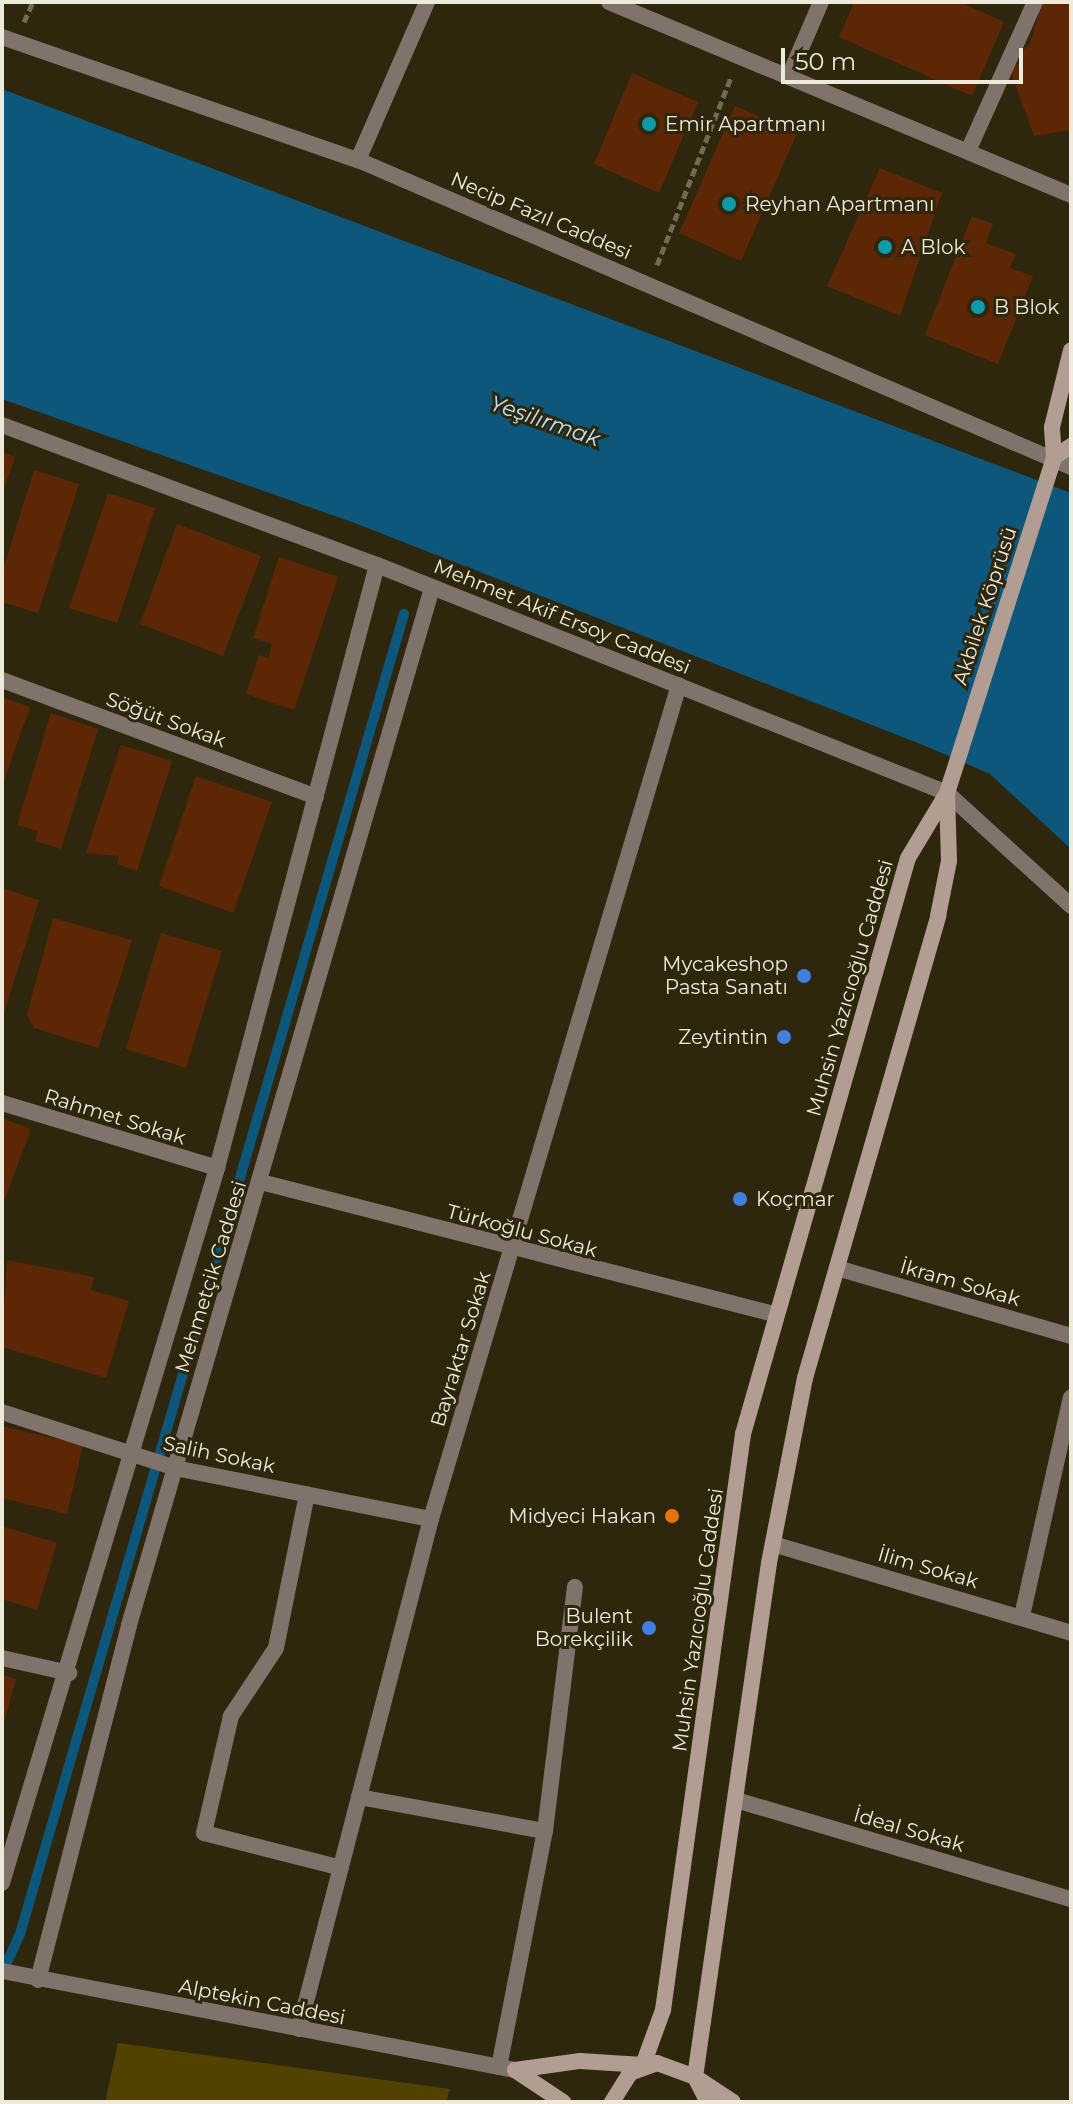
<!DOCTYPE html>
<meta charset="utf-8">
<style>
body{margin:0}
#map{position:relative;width:1073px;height:2104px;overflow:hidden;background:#2e270d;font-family:Montserrat,sans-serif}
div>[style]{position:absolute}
.green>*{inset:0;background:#514200}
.water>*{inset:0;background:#0d577c}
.stream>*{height:10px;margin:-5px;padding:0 5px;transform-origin:5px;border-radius:5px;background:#0d577c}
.building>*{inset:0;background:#5d2705}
.path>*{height:5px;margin-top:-2.5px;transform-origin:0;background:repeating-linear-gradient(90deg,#716b55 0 8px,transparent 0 12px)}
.service>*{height:16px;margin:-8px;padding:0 8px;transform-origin:8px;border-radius:8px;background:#7f736c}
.minor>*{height:16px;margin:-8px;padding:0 8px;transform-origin:8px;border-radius:8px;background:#7f736c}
.tertiary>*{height:16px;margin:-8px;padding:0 8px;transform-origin:8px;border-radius:8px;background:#7f736c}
.secondary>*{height:16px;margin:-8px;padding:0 8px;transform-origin:8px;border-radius:8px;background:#b29d93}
.dots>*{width:22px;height:22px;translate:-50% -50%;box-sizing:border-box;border:4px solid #2e270d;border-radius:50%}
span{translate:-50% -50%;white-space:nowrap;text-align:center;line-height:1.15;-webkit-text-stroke:6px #2e270d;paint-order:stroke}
.poi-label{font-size:20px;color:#eeeadb}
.left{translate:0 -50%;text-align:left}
.right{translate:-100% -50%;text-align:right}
.street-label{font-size:20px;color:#eeeadb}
.water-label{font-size:22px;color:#c1e3fa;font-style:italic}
.frame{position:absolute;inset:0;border:4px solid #eeeadb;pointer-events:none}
.scale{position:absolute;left:781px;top:48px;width:242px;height:36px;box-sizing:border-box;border:4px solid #eeeadb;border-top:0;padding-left:10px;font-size:24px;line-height:28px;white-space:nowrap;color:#eeeadb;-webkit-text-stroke:6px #2e270d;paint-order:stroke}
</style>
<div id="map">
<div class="green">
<div style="clip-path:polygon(118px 2043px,450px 2089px,446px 2102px,105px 2102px)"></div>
</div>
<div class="water">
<div style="clip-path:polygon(2px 89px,1071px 493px,1071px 849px,990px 774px,923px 745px,352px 522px,2px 399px)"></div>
</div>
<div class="stream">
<div style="left:2px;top:1973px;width:43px;rotate:-65.2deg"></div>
<div style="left:20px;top:1934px;width:1375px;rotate:-73.78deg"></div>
</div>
<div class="building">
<div style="clip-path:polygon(854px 2px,960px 2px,1004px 22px,972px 96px,839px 37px)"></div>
<div style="clip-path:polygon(1043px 2px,1071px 2px,1071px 130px,1034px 136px,1010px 70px,1022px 61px,1017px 57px,1030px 43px)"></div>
<div style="clip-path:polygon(632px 73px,698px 102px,659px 193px,594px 164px)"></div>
<div style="clip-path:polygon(735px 106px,797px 133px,741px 261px,679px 233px)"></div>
<div style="clip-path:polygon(880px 168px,942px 193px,900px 316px,827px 286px)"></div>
<div style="clip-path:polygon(972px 216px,993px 224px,986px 243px,1016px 254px,1010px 268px,1033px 276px,998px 364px,925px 335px)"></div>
<div style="clip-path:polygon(2px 452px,15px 457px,2px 494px)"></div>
<div style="clip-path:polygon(34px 470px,79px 484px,38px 613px,2px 602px,2px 573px)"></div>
<div style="clip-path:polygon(108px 493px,155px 508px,117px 623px,69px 608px)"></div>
<div style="clip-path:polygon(177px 524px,261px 556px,223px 656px,140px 624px)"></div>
<div style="clip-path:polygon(279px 557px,338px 577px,294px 710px,246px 694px,259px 655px,268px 658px,272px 644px,253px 638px)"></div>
<div style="clip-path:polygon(2px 697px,30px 707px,2px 786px)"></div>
<div style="clip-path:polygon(51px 713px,98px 729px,61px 849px,35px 841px,38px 831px,17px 825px)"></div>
<div style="clip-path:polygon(121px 745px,172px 761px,137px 871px,117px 864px,119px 856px,86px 853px)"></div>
<div style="clip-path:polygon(196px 776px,272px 802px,233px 913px,159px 886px)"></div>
<div style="clip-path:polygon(2px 888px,39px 900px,3px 1017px,2px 1017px)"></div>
<div style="clip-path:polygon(53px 918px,132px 940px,98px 1048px,34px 1028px,27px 1014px)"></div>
<div style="clip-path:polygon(161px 933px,222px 951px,186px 1068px,126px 1049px)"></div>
<div style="clip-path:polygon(2px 1118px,31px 1129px,5px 1199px,2px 1198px)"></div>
<div style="clip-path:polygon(7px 1260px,94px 1277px,91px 1290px,129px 1301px,106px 1378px,2px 1347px)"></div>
<div style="clip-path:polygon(2px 1426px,83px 1445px,67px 1514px,2px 1498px)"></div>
<div style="clip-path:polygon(2px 1526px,57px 1543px,37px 1610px,2px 1599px)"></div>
<div style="clip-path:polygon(2px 1675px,16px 1679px,3px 1726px,2px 1726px)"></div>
</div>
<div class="path">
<div style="left:24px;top:22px;width:22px;rotate:-66deg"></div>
<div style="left:657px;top:265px;width:202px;rotate:-68.5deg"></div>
</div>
<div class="service">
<div style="left:790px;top:74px;width:78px;rotate:-66.7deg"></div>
<div style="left:968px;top:151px;width:163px;rotate:-65.8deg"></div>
<div style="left:307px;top:1494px;width:157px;rotate:101.4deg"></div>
<div style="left:276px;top:1648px;width:82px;rotate:123.5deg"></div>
<div style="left:231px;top:1716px;width:120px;rotate:103deg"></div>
<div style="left:204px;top:1833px;width:141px;rotate:14.3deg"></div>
<div style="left:1022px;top:1616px;width:224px;rotate:-77.4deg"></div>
<div style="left:359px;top:1797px;width:189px;rotate:10.4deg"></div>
<div style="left:499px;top:2067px;width:240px;rotate:-79deg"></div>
<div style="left:545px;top:1831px;width:246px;rotate:-83deg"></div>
</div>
<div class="minor">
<div style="left:609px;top:2px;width:501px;rotate:22.67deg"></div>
<div style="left:358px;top:160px;width:172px;rotate:-66.4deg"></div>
<div style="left:2px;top:680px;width:335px;rotate:20.4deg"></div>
<div style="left:2px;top:1103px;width:225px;rotate:16.8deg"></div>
<div style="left:261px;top:1182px;width:530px;rotate:14.43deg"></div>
<div style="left:837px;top:1268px;width:244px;rotate:16.2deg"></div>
<div style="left:2px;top:1412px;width:182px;rotate:17.9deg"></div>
<div style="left:175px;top:1468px;width:261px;rotate:11.3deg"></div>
<div style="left:773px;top:1544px;width:311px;rotate:16.6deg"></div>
<div style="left:2px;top:1658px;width:69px;rotate:12.6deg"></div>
<div style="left:736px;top:1800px;width:349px;rotate:16.5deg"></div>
<div style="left:299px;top:2029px;width:527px;rotate:-75.49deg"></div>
<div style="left:431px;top:1519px;width:870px;rotate:-73.44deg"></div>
</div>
<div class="tertiary">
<div style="left:2px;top:37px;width:377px;rotate:19.1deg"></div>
<div style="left:358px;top:160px;width:776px;rotate:23.3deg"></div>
<div style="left:2px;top:425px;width:400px;rotate:20.5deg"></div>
<div style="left:377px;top:565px;width:614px;rotate:21.8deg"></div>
<div style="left:947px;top:793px;width:168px;rotate:42.3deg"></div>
<div style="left:2px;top:1883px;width:747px;rotate:-73.26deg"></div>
<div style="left:217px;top:1168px;width:624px;rotate:-75.14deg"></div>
<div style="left:2px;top:1971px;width:522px;rotate:10.92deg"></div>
<div style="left:38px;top:1980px;width:366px;rotate:-75.6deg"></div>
<div style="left:129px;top:1625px;width:1080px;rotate:-73.71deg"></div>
</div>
<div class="secondary">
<div style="left:1054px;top:457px;width:20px;rotate:-33deg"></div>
<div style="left:515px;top:2070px;width:66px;rotate:-7.9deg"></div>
<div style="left:580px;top:2061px;width:63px;rotate:3.6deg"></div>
<div style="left:643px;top:2065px;width:59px;rotate:-70deg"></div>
<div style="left:663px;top:2010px;width:582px;rotate:-82.09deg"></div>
<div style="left:743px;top:1434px;width:599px;rotate:-74.02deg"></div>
<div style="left:908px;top:858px;width:76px;rotate:-59deg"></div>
<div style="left:947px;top:793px;width:353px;rotate:-72.3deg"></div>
<div style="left:1054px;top:457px;width:30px;rotate:-94deg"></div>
<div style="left:1052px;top:427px;width:79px;rotate:-76.1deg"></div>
<div style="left:515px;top:2070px;width:58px;rotate:33.7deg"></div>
<div style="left:612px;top:2102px;width:34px;rotate:-58deg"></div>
<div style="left:630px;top:2073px;width:29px;rotate:-20deg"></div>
<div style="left:657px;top:2063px;width:40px;rotate:20.2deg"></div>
<div style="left:695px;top:2077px;width:28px;rotate:63deg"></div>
<div style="left:733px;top:2102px;width:45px;rotate:-146.7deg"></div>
<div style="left:695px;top:2077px;width:519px;rotate:-81.81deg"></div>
<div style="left:769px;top:1563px;width:188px;rotate:-79deg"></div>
<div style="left:805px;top:1378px;width:481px;rotate:-73.9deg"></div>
<div style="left:938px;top:916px;width:56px;rotate:-78.7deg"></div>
<div style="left:949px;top:861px;width:68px;rotate:-91.7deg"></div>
</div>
<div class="dots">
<div style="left:649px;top:124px;background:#0f9aa8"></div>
<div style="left:729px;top:204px;background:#0f9aa8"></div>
<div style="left:885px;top:247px;background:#0f9aa8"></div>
<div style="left:978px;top:307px;background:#0f9aa8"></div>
<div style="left:804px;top:976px;background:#3f7fe0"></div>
<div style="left:784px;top:1037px;background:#3f7fe0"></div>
<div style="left:740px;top:1199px;background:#3f7fe0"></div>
<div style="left:672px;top:1516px;background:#e8710a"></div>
<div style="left:649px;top:1628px;background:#3f7fe0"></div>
</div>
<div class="poi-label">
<span class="left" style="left:665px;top:124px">Emir Apartmanı</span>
<span class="left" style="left:745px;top:204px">Reyhan Apartmanı</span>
<span class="left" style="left:901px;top:247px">A Blok</span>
<span class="left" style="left:994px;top:307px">B Blok</span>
<span class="right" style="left:788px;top:976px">Mycakeshop<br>Pasta Sanatı</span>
<span class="right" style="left:768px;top:1037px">Zeytintin</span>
<span class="left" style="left:756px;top:1199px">Koçmar</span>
<span class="right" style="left:656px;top:1516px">Midyeci Hakan</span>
<span class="right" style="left:633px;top:1628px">Bulent<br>Borekçilik</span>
</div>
<div class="street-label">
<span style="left:541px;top:216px;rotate:23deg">Necip Fazıl Caddesi</span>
<span style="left:985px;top:606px;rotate:-72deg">Akbilek Köprüsü</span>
<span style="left:562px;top:617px;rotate:22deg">Mehmet Akif Ersoy Caddesi</span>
<span style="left:166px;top:720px;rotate:20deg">Söğüt Sokak</span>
<span style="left:850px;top:988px;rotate:-74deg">Muhsin Yazıcıoğlu Caddesi</span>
<span style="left:115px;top:1117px;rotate:17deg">Rahmet Sokak</span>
<span style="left:522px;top:1231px;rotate:15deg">Türkoğlu Sokak</span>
<span style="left:211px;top:1277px;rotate:-73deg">Mehmetçik Caddesi</span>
<span style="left:960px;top:1283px;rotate:16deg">İkram Sokak</span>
<span style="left:461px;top:1349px;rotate:-73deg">Bayraktar Sokak</span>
<span style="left:219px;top:1455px;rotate:12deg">Salih Sokak</span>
<span style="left:928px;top:1568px;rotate:16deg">İlim Sokak</span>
<span style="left:698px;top:1620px;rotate:-82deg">Muhsin Yazıcıoğlu Caddesi</span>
<span style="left:909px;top:1830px;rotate:16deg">İdeal Sokak</span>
<span style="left:262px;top:2002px;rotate:11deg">Alptekin Caddesi</span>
</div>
<div class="water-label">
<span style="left:545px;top:421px;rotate:19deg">Yeşilırmak</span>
</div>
<div class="frame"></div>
<div class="scale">50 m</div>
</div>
